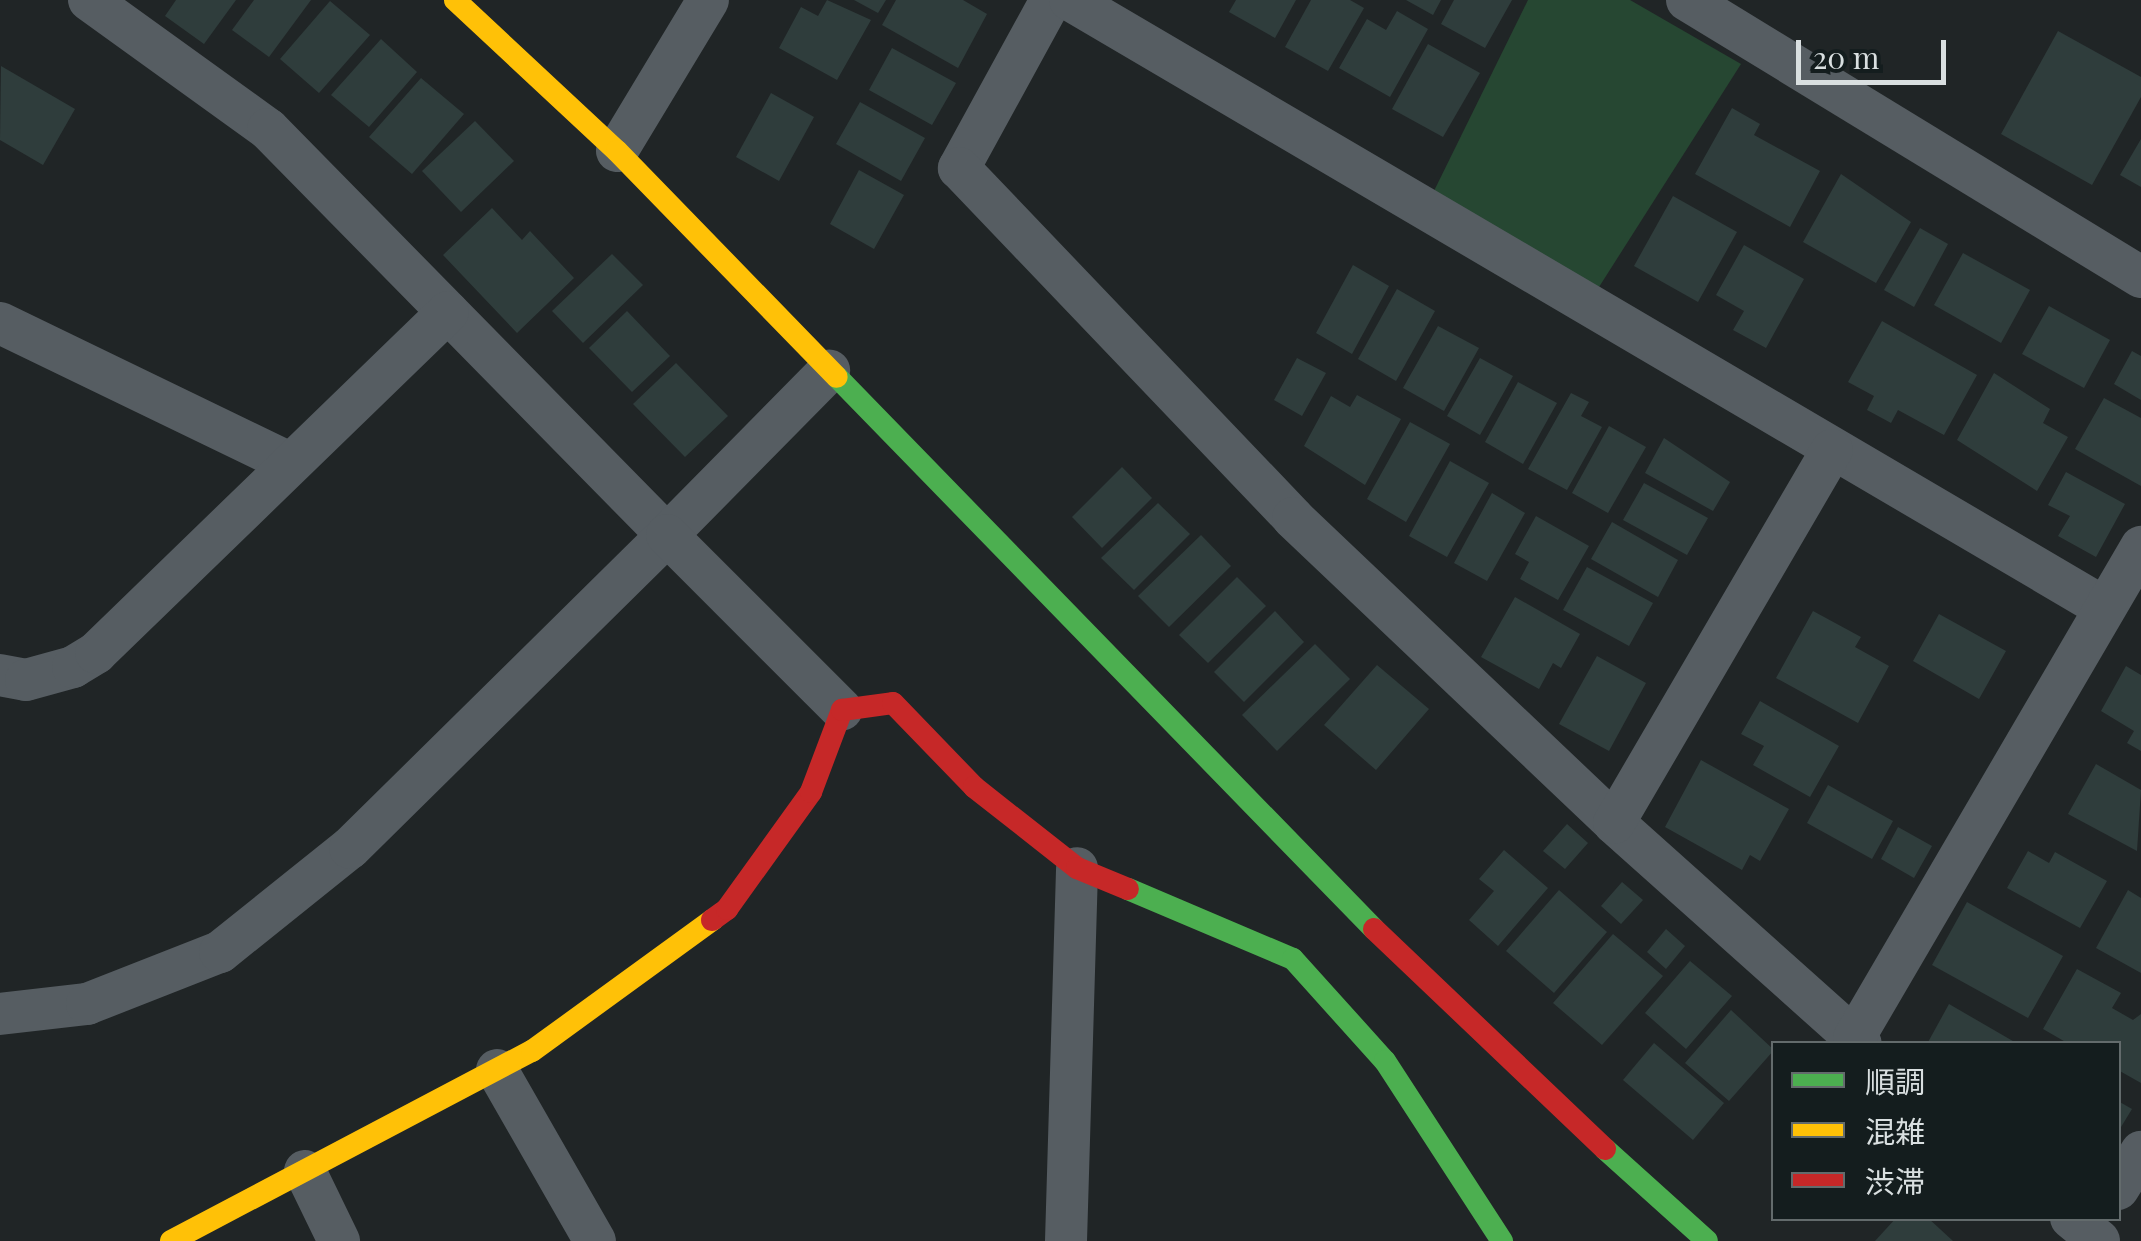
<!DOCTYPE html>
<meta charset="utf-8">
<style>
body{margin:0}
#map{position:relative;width:2141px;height:1241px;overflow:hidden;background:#202526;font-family:"Playfair Display","Noto Sans JP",serif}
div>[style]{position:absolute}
.green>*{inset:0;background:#264732}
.building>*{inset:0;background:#2f3d3c}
.street>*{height:42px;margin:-21px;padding:0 21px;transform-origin:21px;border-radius:21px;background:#565d62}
.fast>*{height:22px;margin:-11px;padding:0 11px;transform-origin:11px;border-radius:11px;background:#4caf50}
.slow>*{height:22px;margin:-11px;padding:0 11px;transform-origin:11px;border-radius:11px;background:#ffc107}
.jam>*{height:22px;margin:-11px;padding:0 11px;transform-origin:11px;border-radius:11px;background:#c62828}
span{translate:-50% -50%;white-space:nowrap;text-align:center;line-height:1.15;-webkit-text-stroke:8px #141d1e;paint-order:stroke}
.legend{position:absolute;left:1771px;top:1041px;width:350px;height:180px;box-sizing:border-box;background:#141d1e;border:2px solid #636b6c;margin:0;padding:12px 18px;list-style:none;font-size:30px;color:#d9dfe0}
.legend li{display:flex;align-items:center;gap:20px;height:50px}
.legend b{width:50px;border:2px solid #636b6c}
.scale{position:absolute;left:1796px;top:40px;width:150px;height:45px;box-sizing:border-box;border:5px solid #d9dfe0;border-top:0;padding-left:12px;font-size:30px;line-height:35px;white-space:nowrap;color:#d9dfe0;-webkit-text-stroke:8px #141d1e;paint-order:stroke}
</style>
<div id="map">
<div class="green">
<div style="clip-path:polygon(1528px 0,1630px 0,1741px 64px,1599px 287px,1432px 195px)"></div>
</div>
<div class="building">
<div style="clip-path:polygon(176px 0,236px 0,204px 44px,165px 16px)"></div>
<div style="clip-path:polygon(254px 0,311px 0,269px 57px,232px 30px)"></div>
<div style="clip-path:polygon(827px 0,871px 20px,837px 80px,779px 48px,801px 7px,818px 16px)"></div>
<div style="clip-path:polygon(854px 0,886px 0,878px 13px)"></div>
<div style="clip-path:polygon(896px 0,963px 0,987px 14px,958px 68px,882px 25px)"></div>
<div style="clip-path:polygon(1236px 0,1296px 0,1275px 38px,1229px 12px)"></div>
<div style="clip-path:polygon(1311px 0,1350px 0,1364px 8px,1328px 71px,1285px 47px)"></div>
<div style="clip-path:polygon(1406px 0,1441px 0,1433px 15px)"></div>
<div style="clip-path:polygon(1454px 0,1512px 0,1485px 48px,1441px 24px)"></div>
<div style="clip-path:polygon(330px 1px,370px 35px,319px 93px,280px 59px)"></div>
<div style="clip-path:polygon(1397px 11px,1428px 29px,1390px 97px,1339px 68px,1367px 19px,1386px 30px)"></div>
<div style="clip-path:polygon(2058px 31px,2141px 77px,2141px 97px,2092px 185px,2001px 134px)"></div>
<div style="clip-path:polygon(381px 39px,417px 72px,369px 127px,331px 95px)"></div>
<div style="clip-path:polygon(1428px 44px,1480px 73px,1443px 137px,1392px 109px)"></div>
<div style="clip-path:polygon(892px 48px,956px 83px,932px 125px,869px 90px)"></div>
<div style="clip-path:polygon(1px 66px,75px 109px,43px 165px,0 140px)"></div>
<div style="clip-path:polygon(421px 78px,464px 114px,412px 174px,369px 137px)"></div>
<div style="clip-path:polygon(771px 93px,814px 117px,779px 181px,736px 157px)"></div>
<div style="clip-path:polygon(860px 102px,925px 138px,901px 181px,836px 144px)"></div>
<div style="clip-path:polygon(1732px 108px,1760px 124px,1754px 135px,1820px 171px,1790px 227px,1695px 174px)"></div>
<div style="clip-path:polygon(475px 121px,514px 161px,461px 212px,422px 171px)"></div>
<div style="clip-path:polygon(2141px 139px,2141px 187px,2120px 175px)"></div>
<div style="clip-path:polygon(859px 170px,904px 195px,874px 249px,830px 224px)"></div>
<div style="clip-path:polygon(1841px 174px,1911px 222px,1876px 283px,1803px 242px)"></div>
<div style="clip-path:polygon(1673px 196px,1737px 232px,1698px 302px,1634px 266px)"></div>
<div style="clip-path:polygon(492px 208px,522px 240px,530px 231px,574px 278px,517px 333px,443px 255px)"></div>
<div style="clip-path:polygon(1920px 228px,1948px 244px,1914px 307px,1884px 290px)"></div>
<div style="clip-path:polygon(1744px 245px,1804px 279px,1766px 348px,1733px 330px,1744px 311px,1716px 295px)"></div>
<div style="clip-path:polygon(1963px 253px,2030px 290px,2001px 343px,1934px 305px)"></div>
<div style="clip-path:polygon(612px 254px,643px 285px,583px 343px,552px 311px)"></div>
<div style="clip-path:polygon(1353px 265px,1389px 286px,1352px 354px,1316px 333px)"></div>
<div style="clip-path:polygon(1397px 289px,1435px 311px,1396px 381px,1358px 359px)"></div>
<div style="clip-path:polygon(2049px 306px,2110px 340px,2084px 388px,2022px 354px)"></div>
<div style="clip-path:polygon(627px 311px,670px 356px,632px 392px,589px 348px)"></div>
<div style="clip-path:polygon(1882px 321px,1977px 375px,1944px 435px,1898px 410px,1891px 423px,1867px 410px,1874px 396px,1848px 382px)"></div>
<div style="clip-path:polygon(1438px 326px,1479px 348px,1444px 411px,1403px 388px)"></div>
<div style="clip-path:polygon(2132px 351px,2141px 356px,2141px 400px,2114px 384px)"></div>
<div style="clip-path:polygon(1297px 358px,1326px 373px,1302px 416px,1274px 400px)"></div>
<div style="clip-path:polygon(1480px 358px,1513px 376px,1480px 435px,1447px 416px)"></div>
<div style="clip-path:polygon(676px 363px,728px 416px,685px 457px,633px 404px)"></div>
<div style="clip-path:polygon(1994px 373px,2050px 409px,2043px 423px,2068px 437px,2037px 491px,1957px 440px)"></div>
<div style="clip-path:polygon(1518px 382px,1557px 403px,1523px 464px,1485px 442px)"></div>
<div style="clip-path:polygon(1571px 393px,1589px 402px,1581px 416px,1602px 427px,1567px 490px,1528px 469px)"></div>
<div style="clip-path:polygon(1357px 395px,1401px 419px,1365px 485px,1304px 446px,1331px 396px,1350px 407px)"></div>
<div style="clip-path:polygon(2104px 398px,2141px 418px,2141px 486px,2075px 449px)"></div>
<div style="clip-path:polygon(1410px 422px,1450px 444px,1406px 522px,1367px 499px)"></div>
<div style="clip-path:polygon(1609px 426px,1646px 447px,1608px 513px,1572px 493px)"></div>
<div style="clip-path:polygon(1664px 438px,1730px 482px,1713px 511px,1645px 473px)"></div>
<div style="clip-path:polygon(1450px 461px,1489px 483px,1447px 557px,1409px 536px)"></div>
<div style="clip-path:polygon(1122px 467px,1152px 498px,1102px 548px,1072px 517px)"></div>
<div style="clip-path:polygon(2066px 472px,2125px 504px,2096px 557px,2058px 536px,2070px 516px,2048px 505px)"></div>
<div style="clip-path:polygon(1644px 483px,1708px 518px,1687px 555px,1623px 520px)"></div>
<div style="clip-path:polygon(1492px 493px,1525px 513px,1487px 581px,1454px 563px)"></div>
<div style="clip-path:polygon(1158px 503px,1190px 534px,1134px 590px,1101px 558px)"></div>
<div style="clip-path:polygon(1536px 516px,1589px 546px,1558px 600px,1520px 579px,1529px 562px,1515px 554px)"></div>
<div style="clip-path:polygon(1612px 522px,1678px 560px,1658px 597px,1591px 559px)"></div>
<div style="clip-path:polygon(1201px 535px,1231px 566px,1169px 627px,1138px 596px)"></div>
<div style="clip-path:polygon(1587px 567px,1653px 603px,1629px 646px,1563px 610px)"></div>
<div style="clip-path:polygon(1237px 577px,1266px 606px,1208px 663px,1179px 635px)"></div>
<div style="clip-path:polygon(1515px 597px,1580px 634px,1561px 668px,1553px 663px,1539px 689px,1481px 657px)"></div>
<div style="clip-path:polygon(1275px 611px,1304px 642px,1244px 702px,1214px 672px)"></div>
<div style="clip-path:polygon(1813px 611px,1861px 637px,1855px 647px,1889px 666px,1858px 723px,1776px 678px)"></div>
<div style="clip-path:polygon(1939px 614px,2006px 651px,1979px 699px,1913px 661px)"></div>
<div style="clip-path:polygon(1315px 644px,1350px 679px,1277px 751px,1242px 715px)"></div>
<div style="clip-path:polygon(1597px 656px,1646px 683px,1609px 751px,1559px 724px)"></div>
<div style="clip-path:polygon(1377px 665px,1429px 709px,1376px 770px,1324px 725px)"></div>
<div style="clip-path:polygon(2126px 666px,2141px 675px,2141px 751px,2127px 743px,2134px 731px,2101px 711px)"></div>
<div style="clip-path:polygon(1760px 701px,1839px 746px,1810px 797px,1753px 765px,1764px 746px,1741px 734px)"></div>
<div style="clip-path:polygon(1701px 760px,1789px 809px,1760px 861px,1750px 855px,1742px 870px,1665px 827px)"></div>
<div style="clip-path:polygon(2096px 764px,2141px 790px,2137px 851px,2068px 814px)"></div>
<div style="clip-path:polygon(1828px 785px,1893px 821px,1872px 859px,1807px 823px)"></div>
<div style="clip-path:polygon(1567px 824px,1588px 843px,1565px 869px,1543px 851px)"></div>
<div style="clip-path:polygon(1898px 827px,1932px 846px,1914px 878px,1881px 859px)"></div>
<div style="clip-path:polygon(1504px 850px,1548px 888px,1498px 946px,1469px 920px,1494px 891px,1479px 879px)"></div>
<div style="clip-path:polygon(2028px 851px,2049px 863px,2055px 852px,2107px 881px,2080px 928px,2007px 888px)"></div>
<div style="clip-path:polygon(1622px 882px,1643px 900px,1621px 924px,1601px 906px)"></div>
<div style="clip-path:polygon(1559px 890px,1607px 932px,1554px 993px,1506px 951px)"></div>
<div style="clip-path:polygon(2128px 890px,2141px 898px,2141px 973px,2096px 948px)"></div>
<div style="clip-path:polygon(1967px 902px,2063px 956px,2028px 1018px,1932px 965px)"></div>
<div style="clip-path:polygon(1666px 929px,1685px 946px,1666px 969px,1647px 952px)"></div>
<div style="clip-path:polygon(1613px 934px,1663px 976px,1602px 1045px,1553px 1003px)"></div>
<div style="clip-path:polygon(1690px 961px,1732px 996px,1686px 1049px,1645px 1013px)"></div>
<div style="clip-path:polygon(2077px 969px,2121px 993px,2112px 1008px,2133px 1020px,2141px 1014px,2141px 1083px,2118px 1070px,2118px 1044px,2069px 1044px,2043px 1029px)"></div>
<div style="clip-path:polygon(1949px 1004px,2018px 1044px,1927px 1044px)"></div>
<div style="clip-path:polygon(1731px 1010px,1774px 1050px,1729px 1101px,1685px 1063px)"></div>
<div style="clip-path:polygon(1654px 1043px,1724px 1103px,1693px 1140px,1623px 1080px)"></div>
<div style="clip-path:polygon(2118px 1101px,2132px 1109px,2118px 1132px)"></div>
<div style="clip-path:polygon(1896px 1218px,1928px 1218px,1953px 1241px,1875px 1241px)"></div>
</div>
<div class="street">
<div style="left:89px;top:0;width:221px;rotate:35.8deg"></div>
<div style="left:268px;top:129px;width:569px;rotate:45.5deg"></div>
<div style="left:667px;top:535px;width:231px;rotate:-45.4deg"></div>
<div style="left:1051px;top:0;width:192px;rotate:118.7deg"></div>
<div style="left:959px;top:168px;width:484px;rotate:46.3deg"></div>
<div style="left:1293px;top:518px;width:443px;rotate:43.5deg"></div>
<div style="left:1614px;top:823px;width:331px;rotate:41.8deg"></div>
<div style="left:1070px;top:0;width:1200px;rotate:30.43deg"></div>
<div style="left:1687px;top:0;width:532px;rotate:31.39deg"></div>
<div style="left:617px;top:151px;width:176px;rotate:-58.9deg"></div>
<div style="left:0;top:323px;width:322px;rotate:25.8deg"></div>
<div style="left:0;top:675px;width:26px;rotate:11deg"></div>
<div style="left:26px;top:680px;width:49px;rotate:-15.5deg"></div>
<div style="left:73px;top:667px;width:27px;rotate:-31deg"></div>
<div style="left:96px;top:653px;width:490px;rotate:-44.1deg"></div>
<div style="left:1614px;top:823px;width:432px;rotate:-59.7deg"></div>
<div style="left:0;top:1014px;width:88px;rotate:-6.6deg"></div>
<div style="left:87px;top:1004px;width:143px;rotate:-21.4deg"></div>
<div style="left:220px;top:952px;width:166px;rotate:-38.7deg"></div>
<div style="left:350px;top:848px;width:445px;rotate:-44.6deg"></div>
<div style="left:667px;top:535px;width:247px;rotate:45deg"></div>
<div style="left:1854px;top:1038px;width:569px;rotate:-59.69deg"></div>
<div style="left:497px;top:1070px;width:197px;rotate:60.2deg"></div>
<div style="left:305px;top:1171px;width:78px;rotate:64.1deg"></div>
<div style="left:2118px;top:1189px;width:44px;rotate:-58.1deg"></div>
<div style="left:2071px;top:1218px;width:36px;rotate:39deg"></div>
<div style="left:1066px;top:1241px;width:373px;rotate:-88.3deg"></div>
</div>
<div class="fast">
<div style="left:837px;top:377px;width:770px;rotate:45.79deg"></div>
<div style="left:1128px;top:889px;width:179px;rotate:23deg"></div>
<div style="left:1293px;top:959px;width:137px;rotate:48deg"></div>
<div style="left:1385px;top:1061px;width:215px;rotate:57deg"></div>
<div style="left:1605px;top:1149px;width:137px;rotate:42deg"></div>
</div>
<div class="slow">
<div style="left:455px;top:0;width:221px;rotate:43deg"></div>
<div style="left:617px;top:151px;width:315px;rotate:45.8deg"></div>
<div style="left:171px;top:1241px;width:408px;rotate:-27.8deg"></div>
<div style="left:532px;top:1051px;width:223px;rotate:-36deg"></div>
</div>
<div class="jam">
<div style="left:712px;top:920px;width:19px;rotate:-36deg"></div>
<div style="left:727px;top:909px;width:144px;rotate:-54.3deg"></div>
<div style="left:811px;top:792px;width:88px;rotate:-69.3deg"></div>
<div style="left:842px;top:710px;width:51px;rotate:-7.8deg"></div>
<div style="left:893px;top:703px;width:117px;rotate:46deg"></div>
<div style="left:974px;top:787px;width:131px;rotate:38.2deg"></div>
<div style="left:1077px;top:868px;width:55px;rotate:22.4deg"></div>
<div style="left:1374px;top:929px;width:319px;rotate:43.6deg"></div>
</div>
<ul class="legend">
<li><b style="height:12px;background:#4caf50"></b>順調</li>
<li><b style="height:12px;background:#ffc107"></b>混雑</li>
<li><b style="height:12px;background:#c62828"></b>渋滞</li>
</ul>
<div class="scale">20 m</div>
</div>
